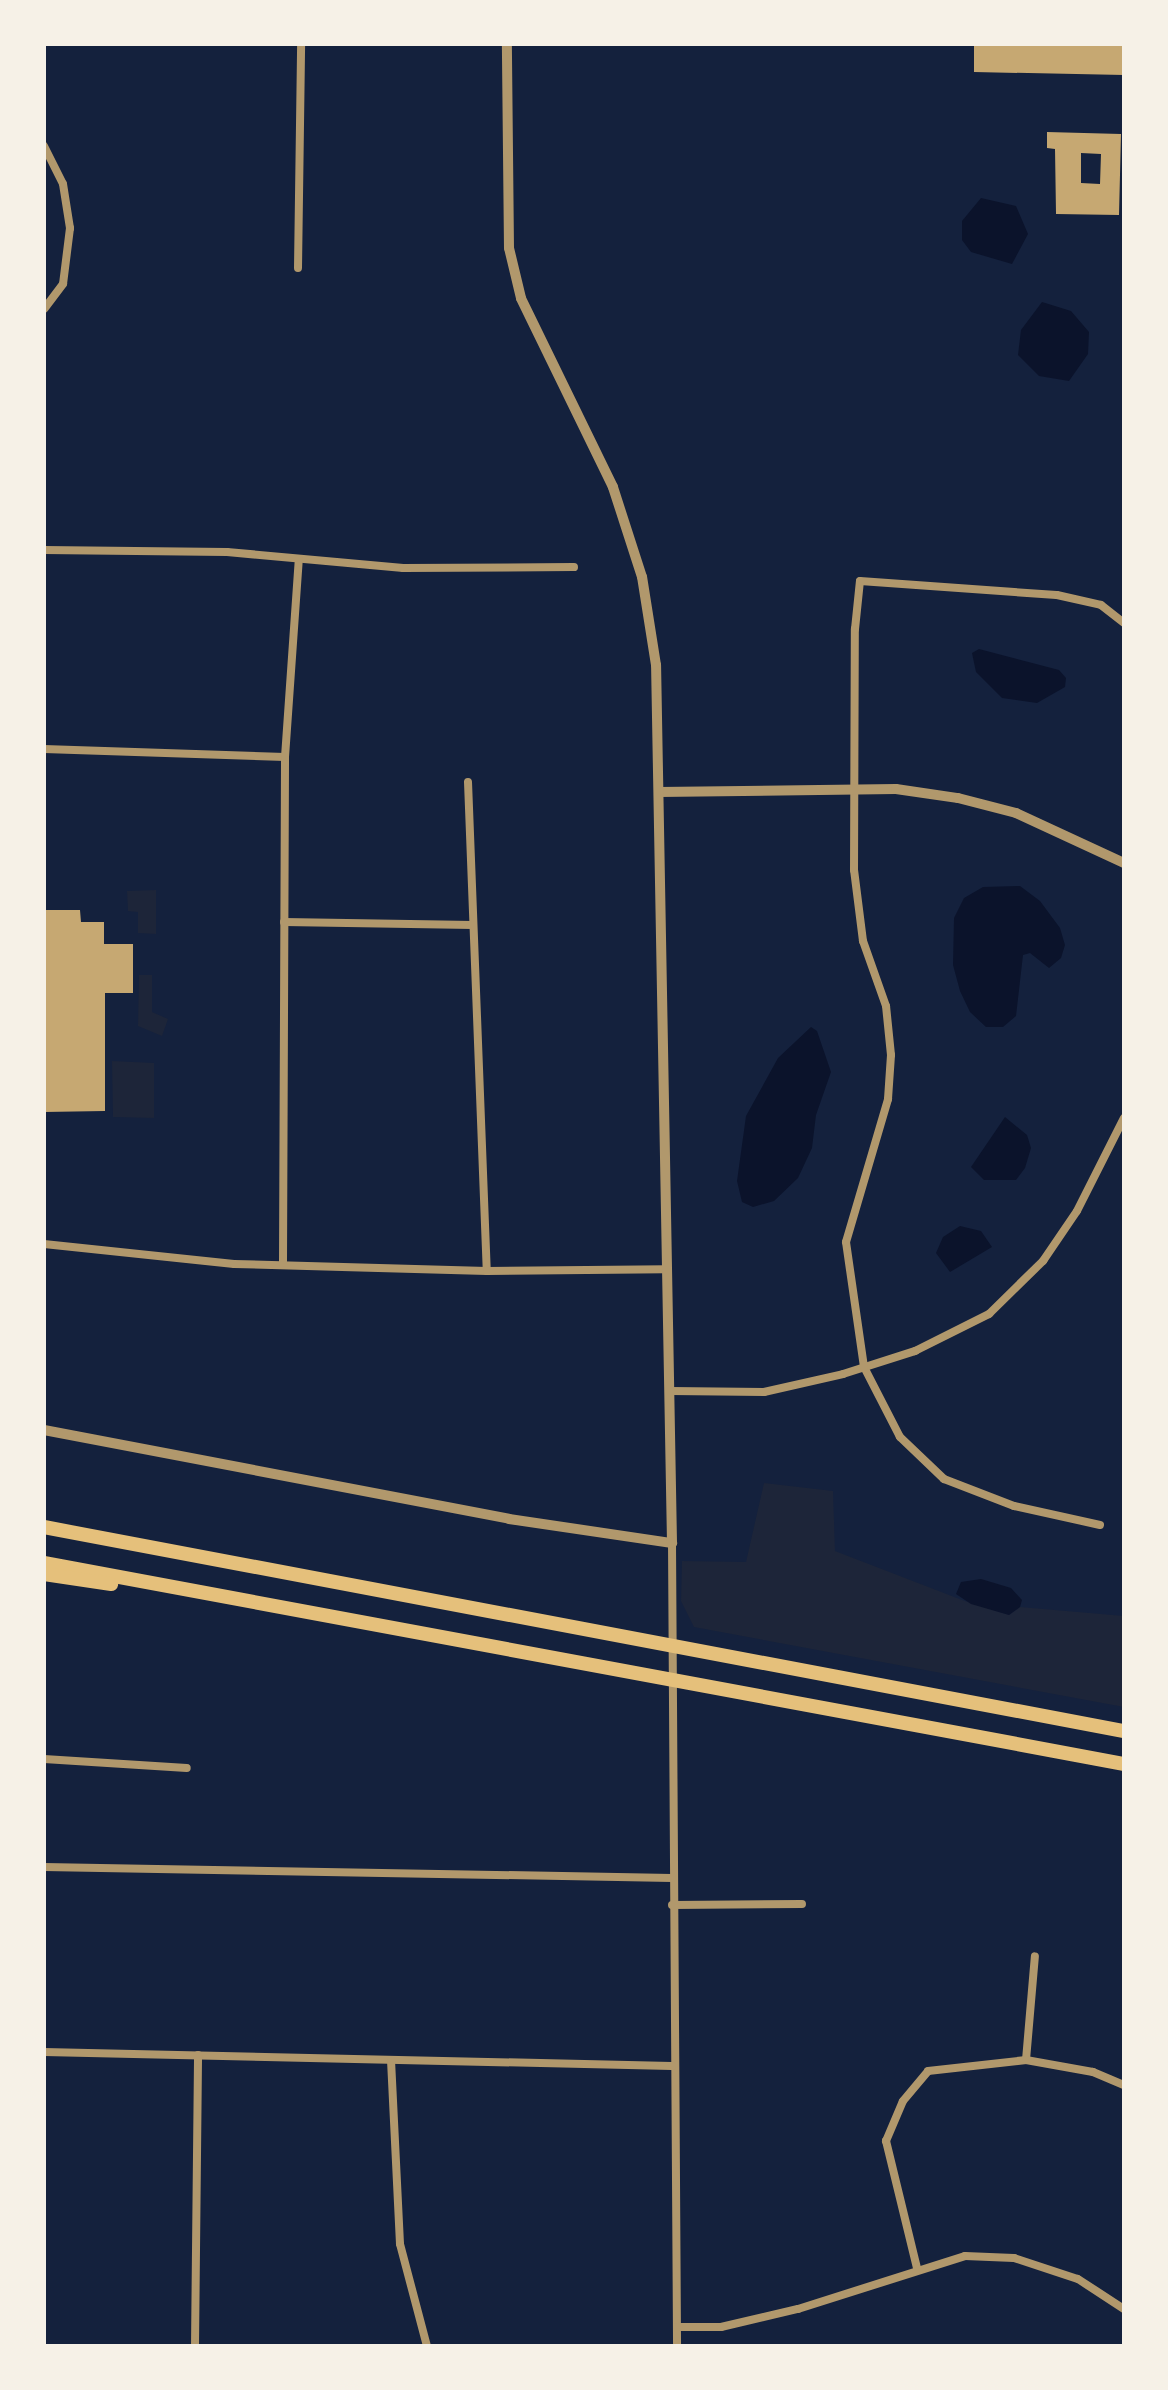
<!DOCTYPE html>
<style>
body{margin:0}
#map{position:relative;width:1168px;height:2390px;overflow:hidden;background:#14213d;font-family:Arial,sans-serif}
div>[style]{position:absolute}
.green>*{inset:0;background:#1d2539}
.water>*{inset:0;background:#0b132b}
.building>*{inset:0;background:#c6a872}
.minor>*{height:8px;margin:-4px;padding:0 4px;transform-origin:4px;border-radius:4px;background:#b1986c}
.tertiary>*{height:10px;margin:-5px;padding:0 5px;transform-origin:5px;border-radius:5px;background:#b1986c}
.motorway>*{height:14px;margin:-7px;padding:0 7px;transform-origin:7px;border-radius:7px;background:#e5c07b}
span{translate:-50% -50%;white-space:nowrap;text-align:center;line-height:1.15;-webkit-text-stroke:6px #f6f1e7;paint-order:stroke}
.frame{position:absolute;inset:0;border:46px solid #f6f1e7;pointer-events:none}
</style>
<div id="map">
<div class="green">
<div style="clip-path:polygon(156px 890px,156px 934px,138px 933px,138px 912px,128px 911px,127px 891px)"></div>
<div style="clip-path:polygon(139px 975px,152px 975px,152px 1012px,168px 1019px,162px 1036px,138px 1026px)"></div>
<div style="clip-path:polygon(112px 1061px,154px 1063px,154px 1118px,113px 1117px)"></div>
<div style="clip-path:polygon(764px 1483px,833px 1491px,835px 1551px,962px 1600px,1009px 1615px,1020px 1607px,1124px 1616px,1124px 1707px,694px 1627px,681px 1601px,682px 1561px,746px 1562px)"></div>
</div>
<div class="water">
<div style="clip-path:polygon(981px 198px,1016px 206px,1028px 234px,1012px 264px,971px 252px,962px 240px,962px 221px)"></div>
<div style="clip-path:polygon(1042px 302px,1071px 311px,1089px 332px,1088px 354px,1069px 381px,1039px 376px,1018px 355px,1021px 330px)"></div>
<div style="clip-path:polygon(979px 649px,1059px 670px,1066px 678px,1065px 687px,1037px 703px,1002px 698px,976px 672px,972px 653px)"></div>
<div style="clip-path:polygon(1020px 886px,1040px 901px,1060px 928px,1065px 945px,1061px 958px,1049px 968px,1030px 953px,1023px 955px,1016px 1016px,1003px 1027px,986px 1027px,970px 1012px,960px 991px,953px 965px,954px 918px,964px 898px,983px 887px)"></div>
<div style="clip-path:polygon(811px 1027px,817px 1031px,831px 1072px,816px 1115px,812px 1148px,798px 1178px,774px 1201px,753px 1207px,742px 1202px,737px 1181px,746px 1116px,778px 1058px)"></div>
<div style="clip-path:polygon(1005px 1117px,1027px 1135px,1031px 1148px,1025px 1168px,1016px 1180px,984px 1180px,971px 1167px)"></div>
<div style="clip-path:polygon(960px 1226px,981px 1231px,992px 1247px,950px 1272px,936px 1253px,943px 1237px)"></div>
<div style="clip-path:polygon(981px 1579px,1011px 1588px,1022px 1600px,1020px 1607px,1009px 1615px,971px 1604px,956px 1594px,961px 1582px)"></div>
</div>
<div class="building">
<div style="clip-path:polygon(974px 44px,1124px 44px,1124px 75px,974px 72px)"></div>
<div style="clip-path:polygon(evenodd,1047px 132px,1121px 134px,1119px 215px,1056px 214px,1055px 149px,1047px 148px,1047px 132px,1081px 153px,1101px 154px,1100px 184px,1081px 183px,1081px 153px)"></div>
<div style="clip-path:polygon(44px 910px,80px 910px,81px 922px,104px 922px,104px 944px,133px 944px,133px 993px,105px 993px,105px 1111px,44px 1112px)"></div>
</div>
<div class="minor">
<div style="left:44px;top:146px;width:42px;rotate:63.4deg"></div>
<div style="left:63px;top:184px;width:45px;rotate:81deg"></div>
<div style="left:70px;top:228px;width:56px;rotate:97.1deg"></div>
<div style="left:63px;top:284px;width:31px;rotate:127deg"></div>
<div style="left:298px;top:268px;width:224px;rotate:-89.2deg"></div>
<div style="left:44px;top:550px;width:183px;rotate:0.6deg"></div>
<div style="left:227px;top:552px;width:177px;rotate:5.2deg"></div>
<div style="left:403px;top:568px;width:171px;rotate:-0.3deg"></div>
<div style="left:44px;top:749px;width:241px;rotate:1.9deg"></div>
<div style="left:468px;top:782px;width:489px;rotate:87.8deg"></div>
<div style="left:284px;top:922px;width:189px;rotate:0.9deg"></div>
<div style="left:44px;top:1244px;width:191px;rotate:6deg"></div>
<div style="left:234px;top:1264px;width:253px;rotate:1.6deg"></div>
<div style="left:487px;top:1271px;width:178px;rotate:-0.6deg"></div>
<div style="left:283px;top:1263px;width:506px;rotate:-89.77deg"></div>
<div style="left:285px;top:757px;width:198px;rotate:-86deg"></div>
<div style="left:671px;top:1391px;width:93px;rotate:0.6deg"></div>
<div style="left:764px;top:1392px;width:81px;rotate:-12.8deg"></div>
<div style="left:843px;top:1374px;width:76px;rotate:-17.7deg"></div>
<div style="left:915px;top:1351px;width:83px;rotate:-26.6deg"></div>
<div style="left:989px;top:1314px;width:76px;rotate:-44.5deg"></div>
<div style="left:1043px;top:1261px;width:60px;rotate:-55.8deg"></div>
<div style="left:1077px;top:1211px;width:104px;rotate:-63.2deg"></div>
<div style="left:1100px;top:1525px;width:88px;rotate:-167.5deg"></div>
<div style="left:1014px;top:1506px;width:75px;rotate:-158.9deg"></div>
<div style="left:944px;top:1479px;width:61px;rotate:-136.3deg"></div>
<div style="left:900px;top:1437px;width:79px;rotate:-117.2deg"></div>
<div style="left:864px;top:1367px;width:126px;rotate:-98.2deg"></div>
<div style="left:846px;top:1242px;width:149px;rotate:-73.6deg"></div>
<div style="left:888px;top:1099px;width:44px;rotate:-86.1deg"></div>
<div style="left:891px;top:1055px;width:49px;rotate:-95.8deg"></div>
<div style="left:886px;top:1006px;width:69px;rotate:-109.5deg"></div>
<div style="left:863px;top:941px;width:72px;rotate:-97.2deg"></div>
<div style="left:854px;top:870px;width:241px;rotate:-89.8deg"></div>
<div style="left:855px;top:629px;width:48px;rotate:-84.1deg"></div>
<div style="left:860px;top:581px;width:197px;rotate:4.1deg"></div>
<div style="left:1057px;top:595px;width:45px;rotate:12.8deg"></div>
<div style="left:1101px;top:605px;width:29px;rotate:38deg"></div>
<div style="left:672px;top:1543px;width:803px;rotate:89.64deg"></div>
<div style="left:44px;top:1759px;width:143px;rotate:3.6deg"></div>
<div style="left:44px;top:1867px;width:628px;rotate:1deg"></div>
<div style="left:672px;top:1905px;width:130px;rotate:-0.4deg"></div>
<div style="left:44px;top:2052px;width:628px;rotate:1.28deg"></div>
<div style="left:391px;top:2060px;width:184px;rotate:87.2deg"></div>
<div style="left:400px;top:2244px;width:106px;rotate:75.2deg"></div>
<div style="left:1026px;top:2060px;width:104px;rotate:-85.1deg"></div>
<div style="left:917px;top:2268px;width:131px;rotate:-103.7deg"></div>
<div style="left:886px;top:2141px;width:43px;rotate:-67deg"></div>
<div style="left:903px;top:2101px;width:39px;rotate:-50deg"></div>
<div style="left:928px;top:2071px;width:99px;rotate:-6.4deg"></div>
<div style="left:1026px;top:2060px;width:68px;rotate:10.2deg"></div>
<div style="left:1093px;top:2072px;width:34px;rotate:23deg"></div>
<div style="left:677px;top:2327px;width:44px"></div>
<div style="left:721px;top:2327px;width:79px;rotate:-13.2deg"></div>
<div style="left:798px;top:2309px;width:175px;rotate:-17.6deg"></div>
<div style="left:965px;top:2256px;width:49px;rotate:2.3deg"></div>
<div style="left:1014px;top:2258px;width:67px;rotate:18.2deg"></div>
<div style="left:1078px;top:2279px;width:55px;rotate:33.1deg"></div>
<div style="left:195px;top:2346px;width:291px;rotate:-89.4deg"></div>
</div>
<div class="tertiary">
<div style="left:659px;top:792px;width:237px;rotate:-0.7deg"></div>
<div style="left:896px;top:789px;width:63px;rotate:8.3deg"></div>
<div style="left:958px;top:798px;width:60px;rotate:14.5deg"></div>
<div style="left:1016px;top:813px;width:119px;rotate:24.8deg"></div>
<div style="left:44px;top:1430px;width:473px;rotate:10.8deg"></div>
<div style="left:509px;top:1519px;width:165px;rotate:8.4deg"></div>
<div style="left:672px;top:1543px;width:878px;rotate:-91.04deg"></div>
<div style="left:656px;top:665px;width:89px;rotate:-99deg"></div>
<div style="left:642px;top:577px;width:95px;rotate:-107.9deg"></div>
<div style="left:613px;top:487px;width:210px;rotate:-116deg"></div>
<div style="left:521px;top:298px;width:51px;rotate:-103.5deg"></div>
<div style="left:509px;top:248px;width:204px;rotate:-90.6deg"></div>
</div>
<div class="motorway">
<div style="left:44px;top:1527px;width:1099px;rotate:10.7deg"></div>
<div style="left:44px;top:1563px;width:1099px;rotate:10.54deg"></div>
<div style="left:44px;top:1574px;width:68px;rotate:8.5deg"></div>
</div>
<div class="frame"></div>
</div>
